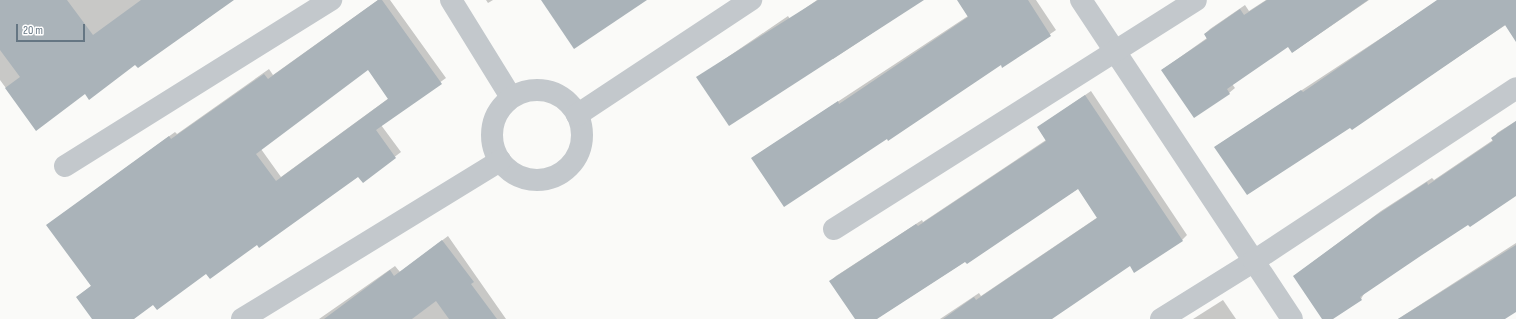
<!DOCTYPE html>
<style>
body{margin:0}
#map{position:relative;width:1516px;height:319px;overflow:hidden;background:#fafaf8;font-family:"Sofia Sans Condensed",sans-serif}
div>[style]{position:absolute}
.shadow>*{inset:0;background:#0003}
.building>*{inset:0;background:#aab3b9}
.minor>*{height:22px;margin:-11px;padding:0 11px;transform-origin:11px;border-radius:11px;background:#c3c8cc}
.minor>.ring{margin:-11px;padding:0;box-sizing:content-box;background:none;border:22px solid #c3c8cc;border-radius:50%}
span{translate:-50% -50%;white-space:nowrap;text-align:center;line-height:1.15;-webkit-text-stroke:4px #fff;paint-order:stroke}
.scale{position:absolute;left:16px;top:24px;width:69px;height:18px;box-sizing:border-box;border:2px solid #657683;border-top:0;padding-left:5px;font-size:12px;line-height:14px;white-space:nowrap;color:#657683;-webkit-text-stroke:3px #fff;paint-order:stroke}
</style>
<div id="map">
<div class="shadow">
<div style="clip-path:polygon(0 0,232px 0,189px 32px,188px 30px,85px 93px,36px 129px,0 80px)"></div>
<div style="clip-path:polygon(evenodd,378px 0,390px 0,446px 78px,381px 125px,401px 152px,363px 181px,359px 176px,257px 243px,153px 304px,133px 319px,93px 319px,77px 297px,92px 285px,47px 225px,175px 132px,177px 134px,269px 69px,273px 75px,378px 0,368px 69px,389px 98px,281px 177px,261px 149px,368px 69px)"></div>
<div style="clip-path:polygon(486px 0,493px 0,488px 3px)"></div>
<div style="clip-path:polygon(817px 0,922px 0,833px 59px,832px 57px,697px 78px,788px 16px,790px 19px)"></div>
<div style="clip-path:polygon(958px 0,1036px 0,1056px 30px,1003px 66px,1001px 64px,887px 137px,752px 158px,968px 16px)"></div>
<div style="clip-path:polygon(1266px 0,1369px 0,1293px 52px,1288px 46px,1232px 84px,1235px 88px,1229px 93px,1194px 117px,1162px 70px,1207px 38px,1205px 34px,1210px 29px,1245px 5px,1249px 11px)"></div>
<div style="clip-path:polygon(1439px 0,1516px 0,1516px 18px,1352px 128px,1350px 126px,1215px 147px)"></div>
<div style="clip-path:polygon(1091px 91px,1187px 235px,1182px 240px,1130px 265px,1050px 319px,940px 319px,979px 293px,981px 296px,1098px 217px,1079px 188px,876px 319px,856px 319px,831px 281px,836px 276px,922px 220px,923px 222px,1046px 140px,1038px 127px)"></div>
<div style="clip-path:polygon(1516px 121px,1516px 191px,1365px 292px,1361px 299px,1331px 319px,1323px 319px,1294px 276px,1381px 211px,1432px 178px,1434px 180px,1493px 140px,1497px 133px)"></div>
<div style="clip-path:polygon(448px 236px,506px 319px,319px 319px,395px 266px,400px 272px)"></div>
<div style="clip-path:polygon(1516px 243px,1516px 311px,1502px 319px,1398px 319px)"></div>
<div style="clip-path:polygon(1223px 300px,1236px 319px,1193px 319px)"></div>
</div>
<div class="building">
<div style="clip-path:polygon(0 0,67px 0,93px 35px,141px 0,234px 0,138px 68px,135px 65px,89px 100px,85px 94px,36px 131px,5px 88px,20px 77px,0 50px)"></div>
<div style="clip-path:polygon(evenodd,378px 0,382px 0,442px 84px,376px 130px,396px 158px,363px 183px,358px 177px,259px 248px,257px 245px,210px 279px,206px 274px,157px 310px,153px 305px,134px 319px,92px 319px,76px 297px,91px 286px,46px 225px,169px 136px,171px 139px,264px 74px,268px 79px,378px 0,368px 70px,388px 99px,276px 181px,256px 154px,368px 70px)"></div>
<div style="clip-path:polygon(541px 0,647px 0,574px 49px)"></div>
<div style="clip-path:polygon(818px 0,924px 0,729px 126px,696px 77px)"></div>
<div style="clip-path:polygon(957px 0,1028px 0,1051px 36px,1002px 68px,1001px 65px,888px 141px,887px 139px,784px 207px,751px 158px,838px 101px,839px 104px,968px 17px)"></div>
<div style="clip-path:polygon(1267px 0,1368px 0,1292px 53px,1288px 47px,1227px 89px,1230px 94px,1194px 118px,1161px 70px,1207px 39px,1204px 34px,1240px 9px,1244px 15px)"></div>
<div style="clip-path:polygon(1437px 0,1516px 0,1516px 42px,1505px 25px,1352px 130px,1350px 128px,1247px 195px,1214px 147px,1301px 90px,1303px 92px)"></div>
<div style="clip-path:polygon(1085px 95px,1183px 241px,1134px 273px,1130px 266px,1052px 319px,943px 319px,974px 297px,976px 300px,1097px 218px,1078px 189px,967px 264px,965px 262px,877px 319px,855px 319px,829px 281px,916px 224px,918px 226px,1046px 141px,1037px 127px)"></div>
<div style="clip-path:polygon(1516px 121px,1516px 196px,1470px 227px,1468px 225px,1422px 255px,1360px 297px,1362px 300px,1333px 319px,1322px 319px,1293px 276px,1375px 216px,1427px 182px,1428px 185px,1493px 141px,1491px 138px)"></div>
<div style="clip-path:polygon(442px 240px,474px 282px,471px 284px,497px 319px,449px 319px,436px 301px,412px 319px,324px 319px,390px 270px,394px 276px)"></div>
<div style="clip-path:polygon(1516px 245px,1516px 312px,1505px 319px,1398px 319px)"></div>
</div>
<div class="minor">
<div style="left:451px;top:0;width:114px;rotate:58.3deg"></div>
<div style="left:1081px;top:0;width:382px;rotate:56.5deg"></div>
<div class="ring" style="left:492px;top:90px;width:68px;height:68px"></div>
<div style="left:577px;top:115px;width:209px;rotate:-33.5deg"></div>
<div style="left:65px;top:166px;width:314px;rotate:-32deg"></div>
<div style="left:834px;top:229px;width:428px;rotate:-32.3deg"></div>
<div style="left:242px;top:319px;width:303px;rotate:-31.5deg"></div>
<div style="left:1161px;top:319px;width:110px;rotate:-31.9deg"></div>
<div style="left:1254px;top:261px;width:314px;rotate:-33.4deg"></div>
</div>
<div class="scale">20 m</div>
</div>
